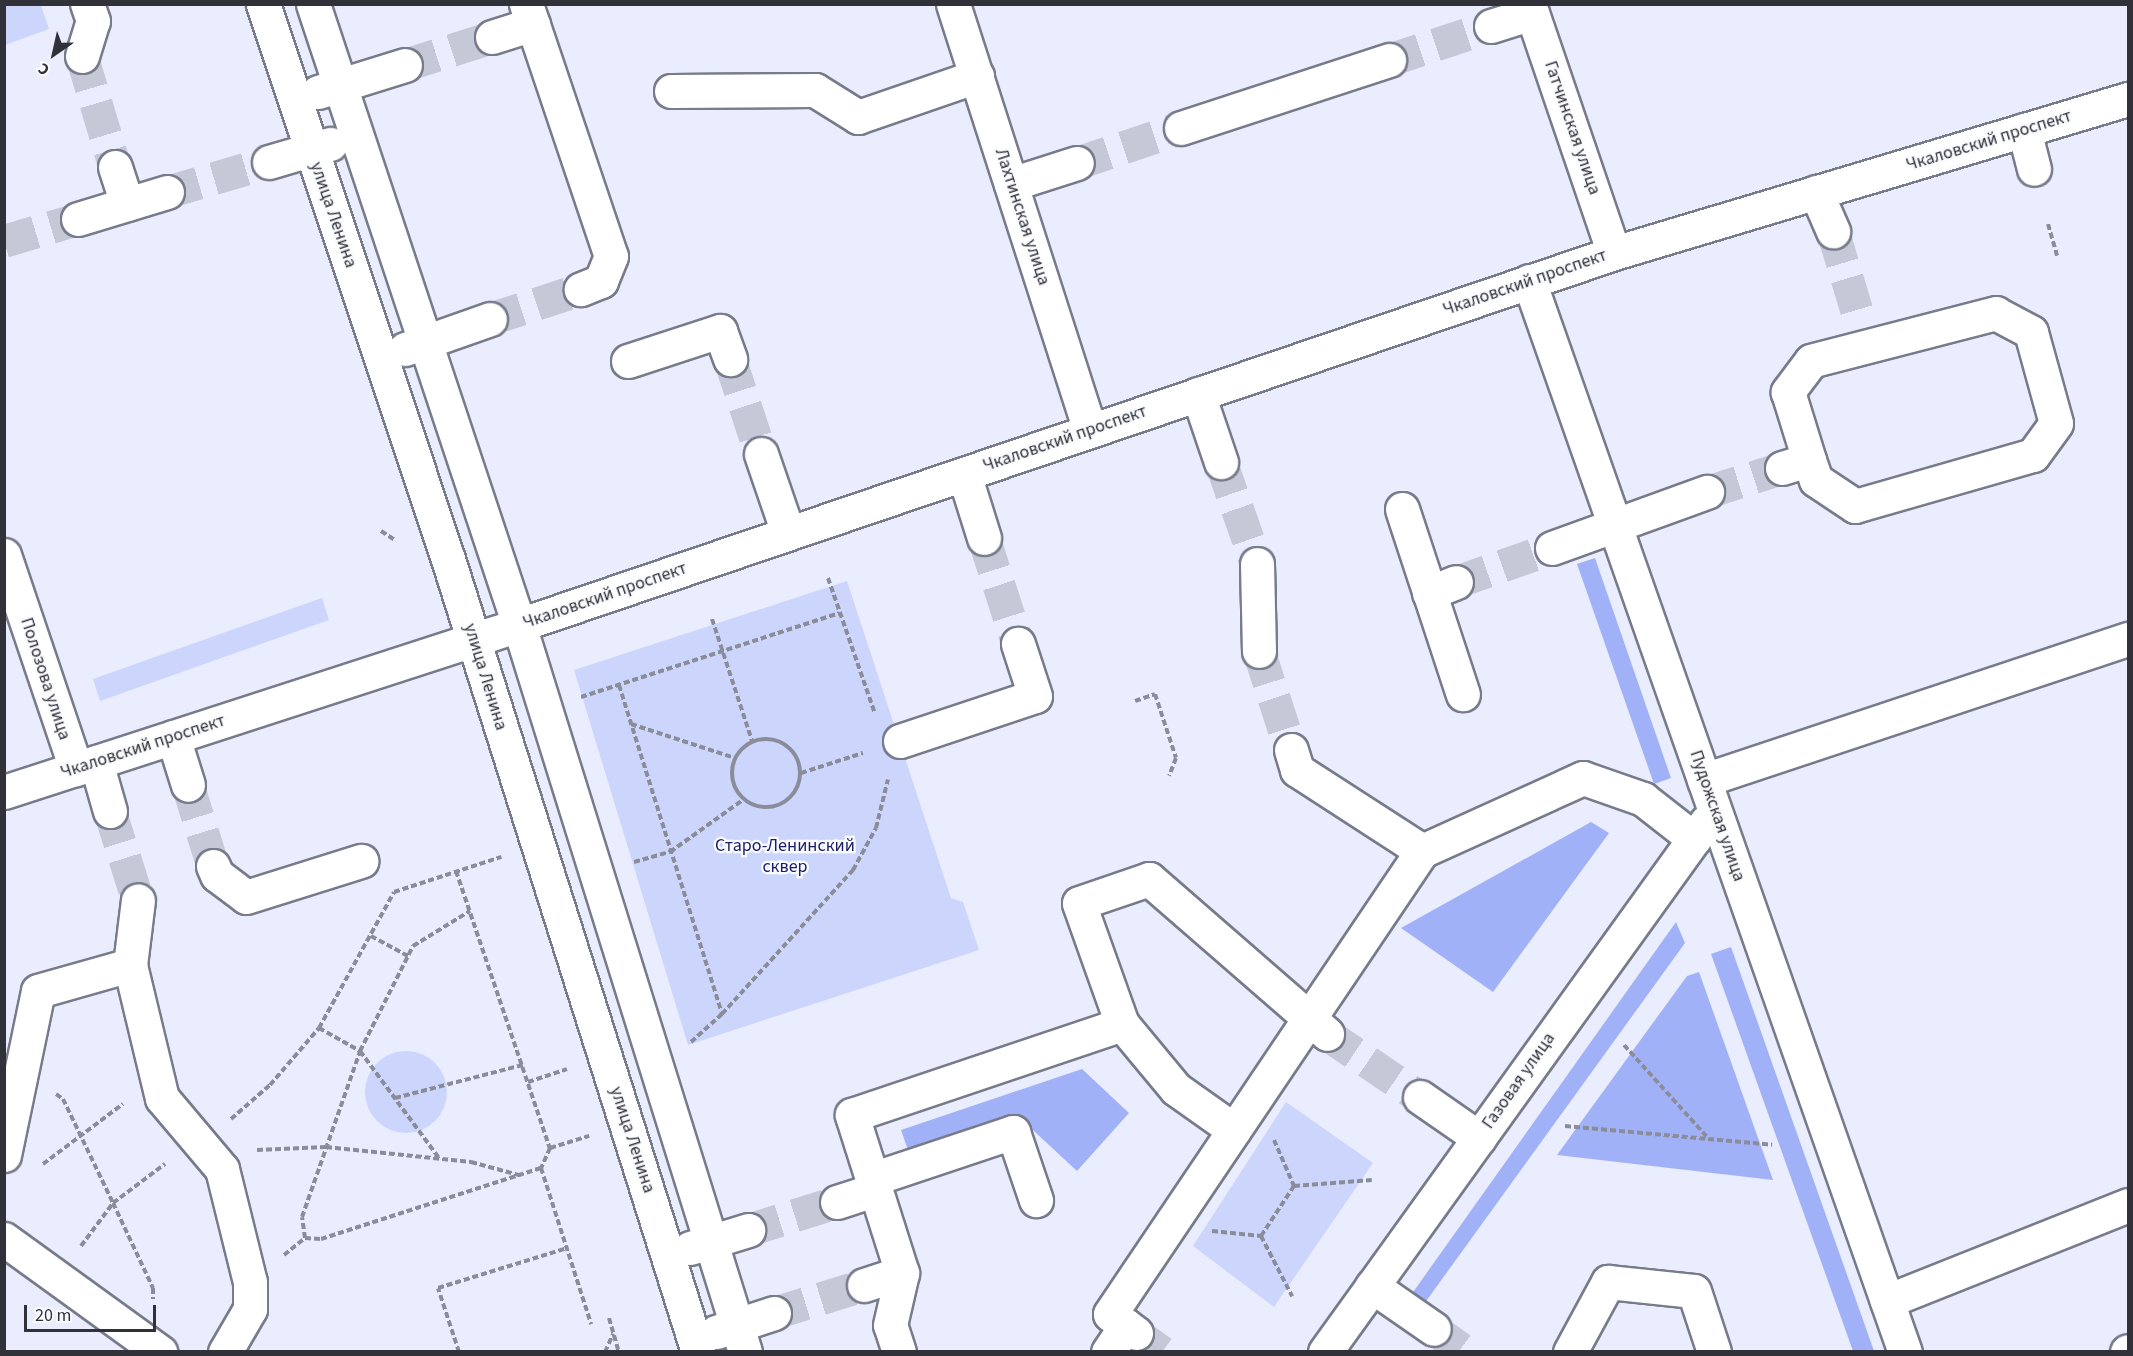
<!DOCTYPE html>
<meta charset="utf-8">
<style>
body{margin:0}
#map{position:relative;width:2133px;height:1356px;overflow:hidden;background:#e9edfe;font-family:"Source Sans 3",sans-serif}
div>[style]{position:absolute}
.green>*{inset:0;background:#ccd6fd}
.round{border-radius:50%}
.forest>*{inset:0;background:#a1b1f7}
.minor-tunnel>*{height:33px;margin-top:-16.5px;transform-origin:0;background:repeating-linear-gradient(90deg,#c4c8d7 0 33px,transparent 0 49px)}
.path>*{height:4px;margin-top:-2px;transform-origin:0;background:repeating-linear-gradient(90deg,#8a8d99 0 6px,transparent 0 9px)}
.path>.ring{margin:-2px;padding:0;box-sizing:content-box;background:none;border:4px solid #8a8d99;border-radius:50%}
.roads{filter:drop-shadow(2px 0 #777b8a) drop-shadow(-2px 0 #777b8a) drop-shadow(0 2px #777b8a) drop-shadow(0 -2px #777b8a)}
.minor>*{height:33px;margin:-16.5px;padding:0 16.5px;transform-origin:16.5px;border-radius:16.5px;background:#fff}
span{translate:-50% -50%;white-space:nowrap;text-align:center;line-height:1.15;-webkit-text-stroke:4.5px #fafbfe;paint-order:stroke}
.street-label{font-size:18px;color:#313239}
.park-label{font-size:18px;color:#1b1c6a}
.frame{position:absolute;inset:0;border:6px solid #313239;pointer-events:none}
.north{position:absolute;left:24px;top:24px;width:60px;height:60px;-webkit-text-stroke:4px #fafbfe;paint-order:stroke;rotate:214deg;font-size:16px;font-weight:700;line-height:24px;text-align:center;color:#313239}
.north::after{content:'';display:block;margin:auto;width:21px;height:27px;background:#313239;clip-path:polygon(50% 0,100% 100%,50% 72%,0 100%)}
.scale{position:absolute;left:24px;top:1305px;width:132px;height:27px;box-sizing:border-box;border:3px solid #313239;border-top:0;padding-left:8px;font-size:18px;line-height:21px;white-space:nowrap;color:#313239;-webkit-text-stroke:4px #fafbfe;paint-order:stroke}
</style>
<div id="map">
<div class="green">
<div style="clip-path:polygon(4px 5px,41px 5px,49px 29px,5px 45px)"></div>
<div style="clip-path:polygon(847px 581px,951px 898px,963px 902px,979px 950px,688px 1045px,574px 670px)"></div>
<div style="clip-path:polygon(322px 598px,329px 620px,100px 701px,93px 679px)"></div>
<div class="round" style="left:365px;top:1051px;width:82px;height:82px"></div>
<div style="clip-path:polygon(1286px 1102px,1373px 1163px,1274px 1307px,1193px 1246px)"></div>
</div>
<div class="forest">
<div style="clip-path:polygon(1595px 558px,1671px 778px,1654px 784px,1577px 564px)"></div>
<div style="clip-path:polygon(1591px 822px,1609px 833px,1493px 992px,1401px 928px)"></div>
<div style="clip-path:polygon(1676px 922px,1685px 943px,1424px 1304px,1411px 1295px)"></div>
<div style="clip-path:polygon(1731px 947px,1874px 1351px,1853px 1351px,1711px 954px)"></div>
<div style="clip-path:polygon(1699px 972px,1773px 1180px,1557px 1155px,1687px 976px)"></div>
<div style="clip-path:polygon(1082px 1069px,1129px 1113px,1077px 1171px,1021px 1119px,910px 1156px,901px 1130px)"></div>
</div>
<div class="minor-tunnel">
<div style="left:82px;top:56px;width:116px;rotate:73.4deg"></div>
<div style="left:1389px;top:60px;width:108px;rotate:-18.4deg"></div>
<div style="left:405px;top:65px;width:91px;rotate:-17.8deg"></div>
<div style="left:1077px;top:163px;width:110px;rotate:-18.6deg"></div>
<div style="left:167px;top:192px;width:106px;rotate:-16.4deg"></div>
<div style="left:1833px;top:231px;width:94px;rotate:73.3deg"></div>
<div style="left:4px;top:241px;width:77px;rotate:-16.6deg"></div>
<div style="left:490px;top:319px;width:96px;rotate:-18.2deg"></div>
<div style="left:730px;top:359px;width:100px;rotate:71.9deg"></div>
<div style="left:1221px;top:462px;width:108px;rotate:70.6deg"></div>
<div style="left:1707px;top:492px;width:79px;rotate:-17.7deg"></div>
<div style="left:984px;top:538px;width:111px;rotate:72.2deg"></div>
<div style="left:1456px;top:582px;width:102px;rotate:-19.5deg"></div>
<div style="left:1259px;top:651px;width:104px;rotate:72.1deg"></div>
<div style="left:188px;top:785px;width:85px;rotate:72.8deg"></div>
<div style="left:110px;top:811px;width:93px;rotate:72.5deg"></div>
<div style="left:1327px;top:1034px;width:112px;rotate:34.1deg"></div>
<div style="left:748px;top:1230px;width:93px;rotate:-17.5deg"></div>
<div style="left:774px;top:1313px;width:94px;rotate:-17.3deg"></div>
<div style="left:1434px;top:1329px;width:39px;rotate:36deg"></div>
<div style="left:1136px;top:1333px;width:32px;rotate:36deg"></div>
</div>
<div class="path">
<div style="left:2048px;top:224px;width:33px;rotate:74deg"></div>
<div style="left:381px;top:531px;width:17px;rotate:33deg"></div>
<div style="left:828px;top:578px;width:141px;rotate:70.9deg"></div>
<div style="left:712px;top:619px;width:128px;rotate:71.8deg"></div>
<div style="left:619px;top:685px;width:344px;rotate:72.6deg"></div>
<div style="left:581px;top:697px;width:271px;rotate:-18deg"></div>
<div style="left:1135px;top:701px;width:21px;rotate:-19deg"></div>
<div style="left:1155px;top:694px;width:67px;rotate:71.8deg"></div>
<div style="left:1176px;top:758px;width:19px;rotate:111deg"></div>
<div style="left:631px;top:724px;width:109px;rotate:18.1deg"></div>
<div class="ring" style="left:732px;top:739px;width:64px;height:64px"></div>
<div style="left:801px;top:773px;width:65px;rotate:-17.9deg"></div>
<div style="left:634px;top:862px;width:37px;rotate:-16deg"></div>
<div style="left:670px;top:852px;width:91px;rotate:-35.6deg"></div>
<div style="left:456px;top:871px;width:293px;rotate:71.3deg"></div>
<div style="left:550px;top:1148px;width:22px;rotate:114deg"></div>
<div style="left:541px;top:1168px;width:164px;rotate:72.2deg"></div>
<div style="left:371px;top:936px;width:42px;rotate:28.4deg"></div>
<div style="left:319px;top:1028px;width:47px;rotate:29.3deg"></div>
<div style="left:360px;top:1051px;width:133px;rotate:53.6deg"></div>
<div style="left:691px;top:1042px;width:42px;rotate:-42.1deg"></div>
<div style="left:722px;top:1014px;width:195px;rotate:-47.7deg"></div>
<div style="left:853px;top:870px;width:48px;rotate:-61.3deg"></div>
<div style="left:876px;top:828px;width:50px;rotate:-76.2deg"></div>
<div style="left:1624px;top:1045px;width:125px;rotate:47.9deg"></div>
<div style="left:528px;top:1082px;width:41px;rotate:-18.4deg"></div>
<div style="left:56px;top:1094px;width:9px;rotate:36deg"></div>
<div style="left:63px;top:1099px;width:115px;rotate:64.3deg"></div>
<div style="left:113px;top:1203px;width:94px;rotate:64.8deg"></div>
<div style="left:153px;top:1288px;width:11px;rotate:90deg"></div>
<div style="left:395px;top:1098px;width:132px;rotate:-14.5deg"></div>
<div style="left:231px;top:1119px;width:52px;rotate:-41.1deg"></div>
<div style="left:270px;top:1085px;width:75px;rotate:-49.3deg"></div>
<div style="left:319px;top:1028px;width:155px;rotate:-61.1deg"></div>
<div style="left:394px;top:892px;width:113px;rotate:-18.1deg"></div>
<div style="left:1565px;top:1126px;width:208px;rotate:5.2deg"></div>
<div style="left:1274px;top:1140px;width:50px;rotate:66.5deg"></div>
<div style="left:1294px;top:1186px;width:78px;rotate:-4.4deg"></div>
<div style="left:550px;top:1148px;width:41px;rotate:-17.1deg"></div>
<div style="left:257px;top:1150px;width:69px;rotate:-2.5deg"></div>
<div style="left:326px;top:1147px;width:146px;rotate:5.9deg"></div>
<div style="left:471px;top:1162px;width:50px;rotate:15.2deg"></div>
<div style="left:43px;top:1164px;width:100px;rotate:-36.9deg"></div>
<div style="left:1212px;top:1231px;width:49px;rotate:5.8deg"></div>
<div style="left:1261px;top:1236px;width:68px;rotate:62.7deg"></div>
<div style="left:1261px;top:1236px;width:60px;rotate:-56.6deg"></div>
<div style="left:305px;top:1238px;width:21px;rotate:-98deg"></div>
<div style="left:302px;top:1217px;width:176px;rotate:-70.7deg"></div>
<div style="left:360px;top:1051px;width:118px;rotate:-63.2deg"></div>
<div style="left:413px;top:946px;width:67px;rotate:-31.6deg"></div>
<div style="left:81px;top:1246px;width:54px;rotate:-53.3deg"></div>
<div style="left:113px;top:1203px;width:65px;rotate:-36.9deg"></div>
<div style="left:284px;top:1255px;width:27px;rotate:-39deg"></div>
<div style="left:305px;top:1238px;width:16px;rotate:4deg"></div>
<div style="left:321px;top:1239px;width:231px;rotate:-17.9deg"></div>
<div style="left:609px;top:1318px;width:35px;rotate:74deg"></div>
<div style="left:459px;top:1352px;width:67px;rotate:-108.2deg"></div>
<div style="left:438px;top:1288px;width:135px;rotate:-17.2deg"></div>
<div style="left:605px;top:1352px;width:20px;rotate:-66deg"></div>
</div>
<div class="roads">
<div class="minor">
<div style="left:263px;top:4px;width:585px;rotate:71.57deg"></div>
<div style="left:448px;top:559px;width:831px;rotate:72.5deg"></div>
<div style="left:313px;top:4px;width:654px;rotate:71.65deg"></div>
<div style="left:519px;top:625px;width:761px;rotate:72.73deg"></div>
<div style="left:526px;top:4px;width:266px;rotate:71.4deg"></div>
<div style="left:611px;top:256px;width:27px;rotate:112deg"></div>
<div style="left:601px;top:281px;width:22px;rotate:158deg"></div>
<div style="left:953px;top:4px;width:448px;rotate:72.2deg"></div>
<div style="left:1529px;top:4px;width:263px;rotate:71.2deg"></div>
<div style="left:1491px;top:26px;width:43px;rotate:-17.6deg"></div>
<div style="left:492px;top:37px;width:43px;rotate:-17.6deg"></div>
<div style="left:82px;top:56px;width:37px;rotate:-73deg"></div>
<div style="left:93px;top:21px;width:18px;rotate:-109deg"></div>
<div style="left:671px;top:91px;width:144px;rotate:-0.4deg"></div>
<div style="left:815px;top:90px;width:51px;rotate:32.1deg"></div>
<div style="left:858px;top:117px;width:126px;rotate:-19deg"></div>
<div style="left:318px;top:92px;width:91px;rotate:-17.2deg"></div>
<div style="left:1181px;top:128px;width:219px;rotate:-18.1deg"></div>
<div style="left:2024px;top:130px;width:40px;rotate:75.6deg"></div>
<div style="left:269px;top:162px;width:64px;rotate:-16.4deg"></div>
<div style="left:115px;top:167px;width:39px;rotate:72deg"></div>
<div style="left:1011px;top:184px;width:69px;rotate:-17.7deg"></div>
<div style="left:1816px;top:192px;width:43px;rotate:66.4deg"></div>
<div style="left:78px;top:219px;width:93px;rotate:-16.9deg"></div>
<div style="left:1529px;top:281px;width:1135px;rotate:70.66deg"></div>
<div style="left:405px;top:349px;width:90px;rotate:-19.4deg"></div>
<div style="left:628px;top:361px;width:97px;rotate:-18.1deg"></div>
<div style="left:720px;top:331px;width:30px;rotate:70deg"></div>
<div style="left:1198px;top:394px;width:72px;rotate:71.3deg"></div>
<div style="left:761px;top:454px;width:83px;rotate:71.1deg"></div>
<div style="left:1782px;top:468px;width:28px;rotate:-17deg"></div>
<div style="left:1809px;top:460px;width:21px;rotate:71deg"></div>
<div style="left:1816px;top:480px;width:47px;rotate:33.7deg"></div>
<div style="left:1855px;top:506px;width:185px;rotate:-16deg"></div>
<div style="left:2033px;top:455px;width:39px;rotate:-54deg"></div>
<div style="left:2056px;top:423px;width:94px;rotate:-105.4deg"></div>
<div style="left:2031px;top:332px;width:40px;rotate:-152deg"></div>
<div style="left:1996px;top:313px;width:191px;rotate:165.5deg"></div>
<div style="left:1811px;top:361px;width:39px;rotate:127deg"></div>
<div style="left:1788px;top:392px;width:71px;rotate:72.8deg"></div>
<div style="left:964px;top:474px;width:67px;rotate:72.6deg"></div>
<div style="left:1402px;top:509px;width:195px;rotate:71.8deg"></div>
<div style="left:1552px;top:548px;width:165px;rotate:-19.9deg"></div>
<div style="left:4px;top:555px;width:226px;rotate:71.4deg"></div>
<div style="left:1257px;top:564px;width:87px;rotate:88.7deg"></div>
<div style="left:1429px;top:593px;width:29px;rotate:-22deg"></div>
<div style="left:173px;top:737px;width:50px;rotate:72.6deg"></div>
<div style="left:900px;top:741px;width:142px;rotate:-18.4deg"></div>
<div style="left:1035px;top:696px;width:55px;rotate:-108.1deg"></div>
<div style="left:1291px;top:750px;width:21px;rotate:73deg"></div>
<div style="left:1297px;top:770px;width:149px;rotate:32.9deg"></div>
<div style="left:96px;top:762px;width:51px;rotate:74.1deg"></div>
<div style="left:1704px;top:780px;width:447px;rotate:-18.4deg"></div>
<div style="left:4px;top:792px;width:541px;rotate:-17.97deg"></div>
<div style="left:519px;top:625px;width:1156px;rotate:-18.76deg"></div>
<div style="left:1614px;top:253px;width:537px;rotate:-16.68deg"></div>
<div style="left:213px;top:866px;width:10px;rotate:66deg"></div>
<div style="left:217px;top:875px;width:36px;rotate:37deg"></div>
<div style="left:246px;top:897px;width:121px;rotate:-17.4deg"></div>
<div style="left:130px;top:965px;width:65px;rotate:-83deg"></div>
<div style="left:1420px;top:1097px;width:72px;rotate:34.8deg"></div>
<div style="left:1234px;top:1130px;width:71px;rotate:-144.7deg"></div>
<div style="left:1176px;top:1089px;width:85px;rotate:-129.7deg"></div>
<div style="left:1122px;top:1024px;width:128px;rotate:-109.6deg"></div>
<div style="left:1079px;top:903px;width:74px;rotate:-18.9deg"></div>
<div style="left:1149px;top:879px;width:236px;rotate:41deg"></div>
<div style="left:4px;top:1155px;width:167px;rotate:-78.3deg"></div>
<div style="left:38px;top:991px;width:96px;rotate:-15.8deg"></div>
<div style="left:130px;top:965px;width:137px;rotate:76.5deg"></div>
<div style="left:162px;top:1098px;width:93px;rotate:49.8deg"></div>
<div style="left:222px;top:1169px;width:116px;rotate:76.1deg"></div>
<div style="left:250px;top:1282px;width:27px;rotate:90deg"></div>
<div style="left:250px;top:1309px;width:50px;rotate:120.2deg"></div>
<div style="left:872px;top:1179px;width:149px;rotate:-18.4deg"></div>
<div style="left:1013px;top:1132px;width:72px;rotate:71.3deg"></div>
<div style="left:837px;top:1202px;width:40px;rotate:-18deg"></div>
<div style="left:4px;top:1239px;width:193px;rotate:35.9deg"></div>
<div style="left:690px;top:1248px;width:61px;rotate:-17.2deg"></div>
<div style="left:864px;top:1285px;width:40px;rotate:-18deg"></div>
<div style="left:1372px;top:1286px;width:75px;rotate:34.7deg"></div>
<div style="left:1887px;top:1301px;width:259px;rotate:-21.7deg"></div>
<div style="left:716px;top:1332px;width:61px;rotate:-18.1deg"></div>
<div style="left:1136px;top:1333px;width:32px;rotate:-144deg"></div>
<div style="left:1110px;top:1314px;width:558px;rotate:-56.03deg"></div>
<div style="left:1422px;top:851px;width:177px;rotate:-24.4deg"></div>
<div style="left:1583px;top:778px;width:64px;rotate:19.3deg"></div>
<div style="left:1643px;top:799px;width:65px;rotate:38.1deg"></div>
<div style="left:899px;top:1352px;width:28px;rotate:-108deg"></div>
<div style="left:890px;top:1325px;width:53px;rotate:-77deg"></div>
<div style="left:902px;top:1273px;width:166px;rotate:-107.6deg"></div>
<div style="left:852px;top:1115px;width:285px;rotate:-18.6deg"></div>
<div style="left:1108px;top:1352px;width:32px;rotate:-56deg"></div>
<div style="left:1325px;top:1352px;width:653px;rotate:-54.29deg"></div>
<div style="left:1570px;top:1352px;width:80px;rotate:-61.5deg"></div>
<div style="left:1608px;top:1282px;width:86px;rotate:6deg"></div>
<div style="left:1694px;top:1291px;width:64px;rotate:71.8deg"></div>
<div style="left:2127px;top:1352px;width:1px;rotate:-45deg"></div>
</div>
</div>
<div class="street-label">
<span style="left:1572px;top:128px;rotate:71deg">Гатчинская улица</span>
<span style="left:1989px;top:141px;rotate:-17deg">Чкаловский проспект</span>
<span style="left:333px;top:215px;rotate:71deg">улица Ленина</span>
<span style="left:1022px;top:217px;rotate:72deg">Лахтинская улица</span>
<span style="left:1525px;top:283px;rotate:-19deg">Чкаловский проспект</span>
<span style="left:1065px;top:439px;rotate:-19deg">Чкаловский проспект</span>
<span style="left:605px;top:596px;rotate:-19deg">Чкаловский проспект</span>
<span style="left:485px;top:677px;rotate:73deg">улица Ленина</span>
<span style="left:45px;top:679px;rotate:72deg">Полозова улица</span>
<span style="left:143px;top:747px;rotate:-18deg">Чкаловский проспект</span>
<span style="left:1717px;top:816px;rotate:71deg">Пудожская улица</span>
<span style="left:1519px;top:1081px;rotate:-55deg">Газовая улица</span>
<span style="left:632px;top:1140px;rotate:72deg">улица Ленина</span>
</div>
<div class="park-label">
<span style="left:785px;top:857px">Старо-Ленинский<br>сквер</span>
</div>
<div class="frame"></div>
<div class="north">С</div>
<div class="scale">20 m</div>
</div>
